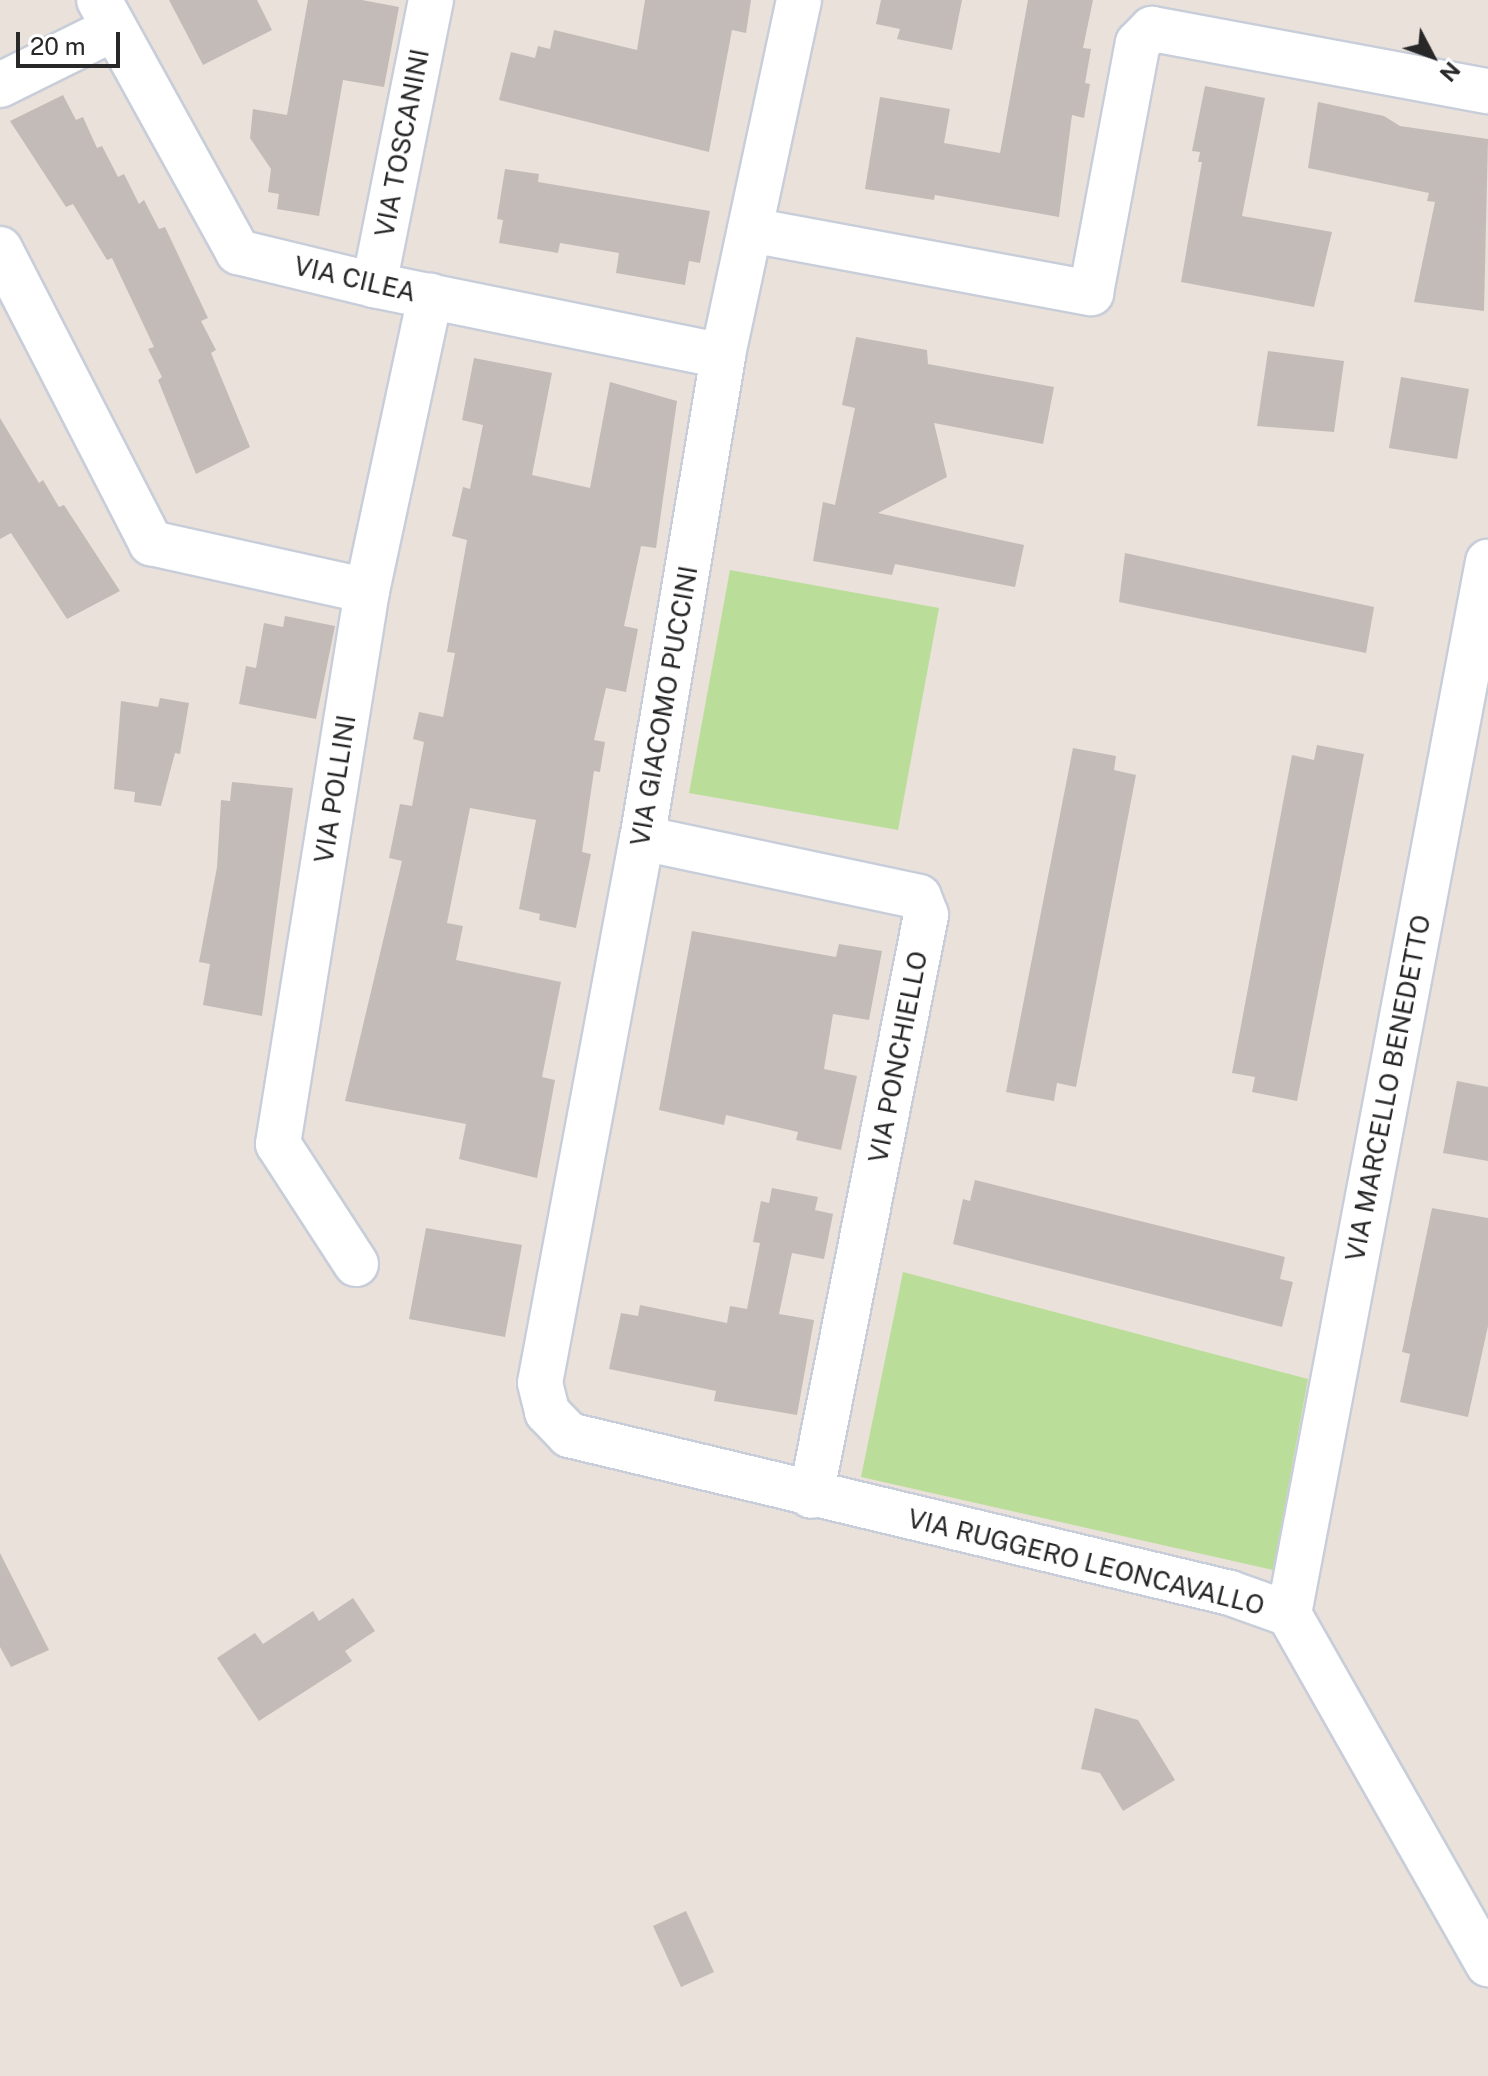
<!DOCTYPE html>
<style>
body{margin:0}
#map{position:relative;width:1488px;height:2076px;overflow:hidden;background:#eae1da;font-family:"Public Sans",sans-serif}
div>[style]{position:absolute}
.green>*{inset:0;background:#bade99}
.building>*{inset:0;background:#c2bbb7}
.roads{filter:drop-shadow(2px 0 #c8ced9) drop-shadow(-2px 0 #c8ced9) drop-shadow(0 2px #c8ced9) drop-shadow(0 -2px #c8ced9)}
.minor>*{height:44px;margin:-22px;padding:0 22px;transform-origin:22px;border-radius:22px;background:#fff}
span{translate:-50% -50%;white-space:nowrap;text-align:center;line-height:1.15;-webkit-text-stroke:6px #fff;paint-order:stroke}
.street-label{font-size:26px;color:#282828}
.north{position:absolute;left:1392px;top:16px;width:80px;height:80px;-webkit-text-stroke:6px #fff;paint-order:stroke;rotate:131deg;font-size:22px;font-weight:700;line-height:32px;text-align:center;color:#282828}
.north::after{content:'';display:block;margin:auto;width:28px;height:36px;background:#282828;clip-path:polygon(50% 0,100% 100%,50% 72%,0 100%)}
.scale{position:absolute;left:16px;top:32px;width:104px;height:36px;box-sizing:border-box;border:4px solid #282828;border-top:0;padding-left:10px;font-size:24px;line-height:28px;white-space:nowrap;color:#282828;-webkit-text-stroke:6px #fff;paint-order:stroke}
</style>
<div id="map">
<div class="green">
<div style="clip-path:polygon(730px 570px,939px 608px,898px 830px,689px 793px)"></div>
<div style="clip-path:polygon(903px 1272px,1308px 1379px,1273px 1570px,861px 1477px)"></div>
</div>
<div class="building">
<div style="clip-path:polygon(169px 0,257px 0,272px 30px,203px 65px)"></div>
<div style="clip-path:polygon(308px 0,362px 0,399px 7px,384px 87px,343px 80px,319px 216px,277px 209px,279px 194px,268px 192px,271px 169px,250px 138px,253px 109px,287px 115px)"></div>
<div style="clip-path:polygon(645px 0,751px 0,746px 33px,732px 30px,709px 152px,499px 100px,511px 52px,535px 58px,538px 46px,550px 49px,554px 30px,637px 50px)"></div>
<div style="clip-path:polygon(881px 0,962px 0,952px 50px,897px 39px,900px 29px,876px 24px)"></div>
<div style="clip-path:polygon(1028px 0,1093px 0,1083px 48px,1091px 49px,1085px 83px,1090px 84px,1084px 118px,1072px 115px,1059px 217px,935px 195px,934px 200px,865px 189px,880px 97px,950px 109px,944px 143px,1000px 153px)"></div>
<div style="clip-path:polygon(1205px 86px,1265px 98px,1242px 216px,1332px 232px,1314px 307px,1181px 282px,1202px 162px,1198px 162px,1200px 152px,1192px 151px)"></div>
<div style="clip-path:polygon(63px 95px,76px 120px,83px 117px,97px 148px,102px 146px,118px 177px,124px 174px,139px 204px,144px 200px,159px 229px,165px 227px,208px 318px,201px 321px,216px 350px,211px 353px,250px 447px,196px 474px,158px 380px,162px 377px,148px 349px,154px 347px,112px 258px,107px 260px,73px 204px,66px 207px,10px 121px)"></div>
<div style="clip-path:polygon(1318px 102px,1384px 116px,1400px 126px,1488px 139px,1484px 311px,1414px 302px,1435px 202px,1427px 201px,1429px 193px,1308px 168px)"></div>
<div style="clip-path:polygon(505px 169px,539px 174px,538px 182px,710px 211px,700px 263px,689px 261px,685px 285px,616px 273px,619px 253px,560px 243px,558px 253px,499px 243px,503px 220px,497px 219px)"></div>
<div style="clip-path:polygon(856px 337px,927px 350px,928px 364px,1054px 387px,1043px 444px,934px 423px,947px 477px,878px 513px,1024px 545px,1015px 587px,895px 564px,892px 575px,813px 561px,823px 502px,835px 505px,855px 408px,842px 405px)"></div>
<div style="clip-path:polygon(1268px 351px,1344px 361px,1334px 432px,1257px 426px)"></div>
<div style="clip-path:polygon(474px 358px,552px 373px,532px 475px,590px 488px,610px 382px,677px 401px,656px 548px,641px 546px,624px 626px,638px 629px,626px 692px,606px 688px,594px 740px,605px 742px,600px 772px,594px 771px,582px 852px,591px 854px,576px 928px,539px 920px,540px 914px,519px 909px,536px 820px,470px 808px,447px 923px,463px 926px,456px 960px,561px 982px,542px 1077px,555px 1080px,537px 1178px,459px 1159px,466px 1124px,345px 1101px,402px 861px,389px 858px,400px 804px,412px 806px,424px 742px,413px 739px,419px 712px,443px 717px,455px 653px,447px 652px,467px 540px,452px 536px,463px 487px,470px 489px,483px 425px,462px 420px)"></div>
<div style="clip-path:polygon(1401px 377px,1469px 389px,1457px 459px,1389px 448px)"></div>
<div style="clip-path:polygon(0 418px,39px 483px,43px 480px,59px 507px,64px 505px,120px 591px,67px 619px,11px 533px,0 539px)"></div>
<div style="clip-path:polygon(1125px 553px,1374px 607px,1366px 653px,1119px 602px)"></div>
<div style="clip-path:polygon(285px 616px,335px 626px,316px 719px,239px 704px,246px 666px,256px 668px,264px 623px,283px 627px)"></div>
<div style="clip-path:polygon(160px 698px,189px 703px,180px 754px,175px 753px,161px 806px,134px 802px,135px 792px,114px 789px,121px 701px,158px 707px)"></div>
<div style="clip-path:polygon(1317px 745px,1364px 754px,1297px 1101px,1252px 1092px,1255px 1077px,1232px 1073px,1292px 755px,1314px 760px)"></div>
<div style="clip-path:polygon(1073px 748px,1116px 756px,1114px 770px,1136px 775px,1076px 1087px,1057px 1083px,1054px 1101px,1006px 1092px)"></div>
<div style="clip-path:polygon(232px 782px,293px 788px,262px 1016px,203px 1005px,210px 964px,199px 962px,217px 867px,221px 800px,230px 801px)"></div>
<div style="clip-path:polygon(692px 931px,836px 957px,839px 944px,882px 951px,869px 1020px,833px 1014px,824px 1069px,857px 1076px,841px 1150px,796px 1140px,798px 1132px,726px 1115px,724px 1125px,659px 1110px)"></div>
<div style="clip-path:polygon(1457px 1081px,1488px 1087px,1488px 1161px,1443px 1153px)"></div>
<div style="clip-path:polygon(975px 1180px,1285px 1257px,1280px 1279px,1293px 1282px,1282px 1327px,953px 1244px,963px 1199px,970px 1201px)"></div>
<div style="clip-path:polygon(772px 1188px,818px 1197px,815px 1210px,833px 1214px,824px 1259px,792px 1253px,779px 1314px,814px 1320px,797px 1415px,714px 1401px,716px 1391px,609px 1369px,621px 1313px,638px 1316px,640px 1305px,727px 1323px,730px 1306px,747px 1309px,760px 1243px,753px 1242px,761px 1201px,769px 1203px)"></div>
<div style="clip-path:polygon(1432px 1208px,1488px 1218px,1488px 1326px,1468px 1417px,1400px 1402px,1410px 1354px,1402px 1352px)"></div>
<div style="clip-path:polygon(426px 1228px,522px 1245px,505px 1337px,409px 1319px)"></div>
<div style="clip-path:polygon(0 1553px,49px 1650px,11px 1667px,0 1647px)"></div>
<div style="clip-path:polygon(353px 1598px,375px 1631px,345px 1651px,352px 1661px,259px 1721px,217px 1658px,255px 1633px,263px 1644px,313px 1611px,319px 1621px)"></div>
<div style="clip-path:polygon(1095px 1708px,1138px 1720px,1175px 1780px,1123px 1811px,1100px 1773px,1081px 1769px)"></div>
<div style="clip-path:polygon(686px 1911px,714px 1972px,681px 1987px,653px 1926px)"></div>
</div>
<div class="roads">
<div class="minor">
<div style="left:99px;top:0;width:288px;rotate:61.1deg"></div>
<div style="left:238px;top:252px;width:140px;rotate:13.6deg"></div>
<div style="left:374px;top:285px;width:356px;rotate:11.5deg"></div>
<div style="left:799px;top:0;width:364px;rotate:102.1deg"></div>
<div style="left:723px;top:356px;width:489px;rotate:99.5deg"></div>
<div style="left:642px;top:838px;width:554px;rotate:100.6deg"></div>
<div style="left:540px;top:1383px;width:30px;rotate:76deg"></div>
<div style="left:547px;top:1412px;width:32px;rotate:46deg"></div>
<div style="left:569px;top:1435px;width:680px;rotate:13.44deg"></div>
<div style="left:1230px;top:1593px;width:63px;rotate:19.6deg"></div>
<div style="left:1289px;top:1614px;width:403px;rotate:60.4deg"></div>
<div style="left:0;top:85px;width:126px;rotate:-26.4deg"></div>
<div style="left:750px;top:230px;width:347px;rotate:10.5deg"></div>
<div style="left:1091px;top:293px;width:254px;rotate:-79.4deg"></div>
<div style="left:1138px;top:43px;width:20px;rotate:-45deg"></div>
<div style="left:1152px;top:29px;width:342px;rotate:10.5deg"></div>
<div style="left:0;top:249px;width:331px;rotate:62.8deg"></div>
<div style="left:151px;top:543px;width:221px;rotate:12.5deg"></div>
<div style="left:374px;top:285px;width:291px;rotate:-78.7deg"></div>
<div style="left:642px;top:838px;width:283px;rotate:12deg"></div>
<div style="left:919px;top:897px;width:19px;rotate:69deg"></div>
<div style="left:926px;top:915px;width:592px;rotate:101.2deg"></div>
<div style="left:356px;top:1264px;width:143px;rotate:-123deg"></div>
<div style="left:278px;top:1144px;width:560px;rotate:-80.86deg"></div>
<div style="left:367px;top:591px;width:302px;rotate:-77.9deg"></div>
<div style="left:1289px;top:1614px;width:1071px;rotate:-79.29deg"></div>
</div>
</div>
<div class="street-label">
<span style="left:402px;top:143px;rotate:-79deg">VIA TOSCANINI</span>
<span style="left:355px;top:279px;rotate:13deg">VIA CILEA</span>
<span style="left:664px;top:706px;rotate:-80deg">VIA GIACOMO PUCCINI</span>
<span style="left:335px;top:789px;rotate:-81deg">VIA POLLINI</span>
<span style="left:898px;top:1057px;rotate:-79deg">VIA PONCHIELLO</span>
<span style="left:1388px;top:1088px;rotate:-79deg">VIA MARCELLO BENEDETTO</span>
<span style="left:1086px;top:1562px;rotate:14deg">VIA RUGGERO LEONCAVALLO</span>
</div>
<div class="north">N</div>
<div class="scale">20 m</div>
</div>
